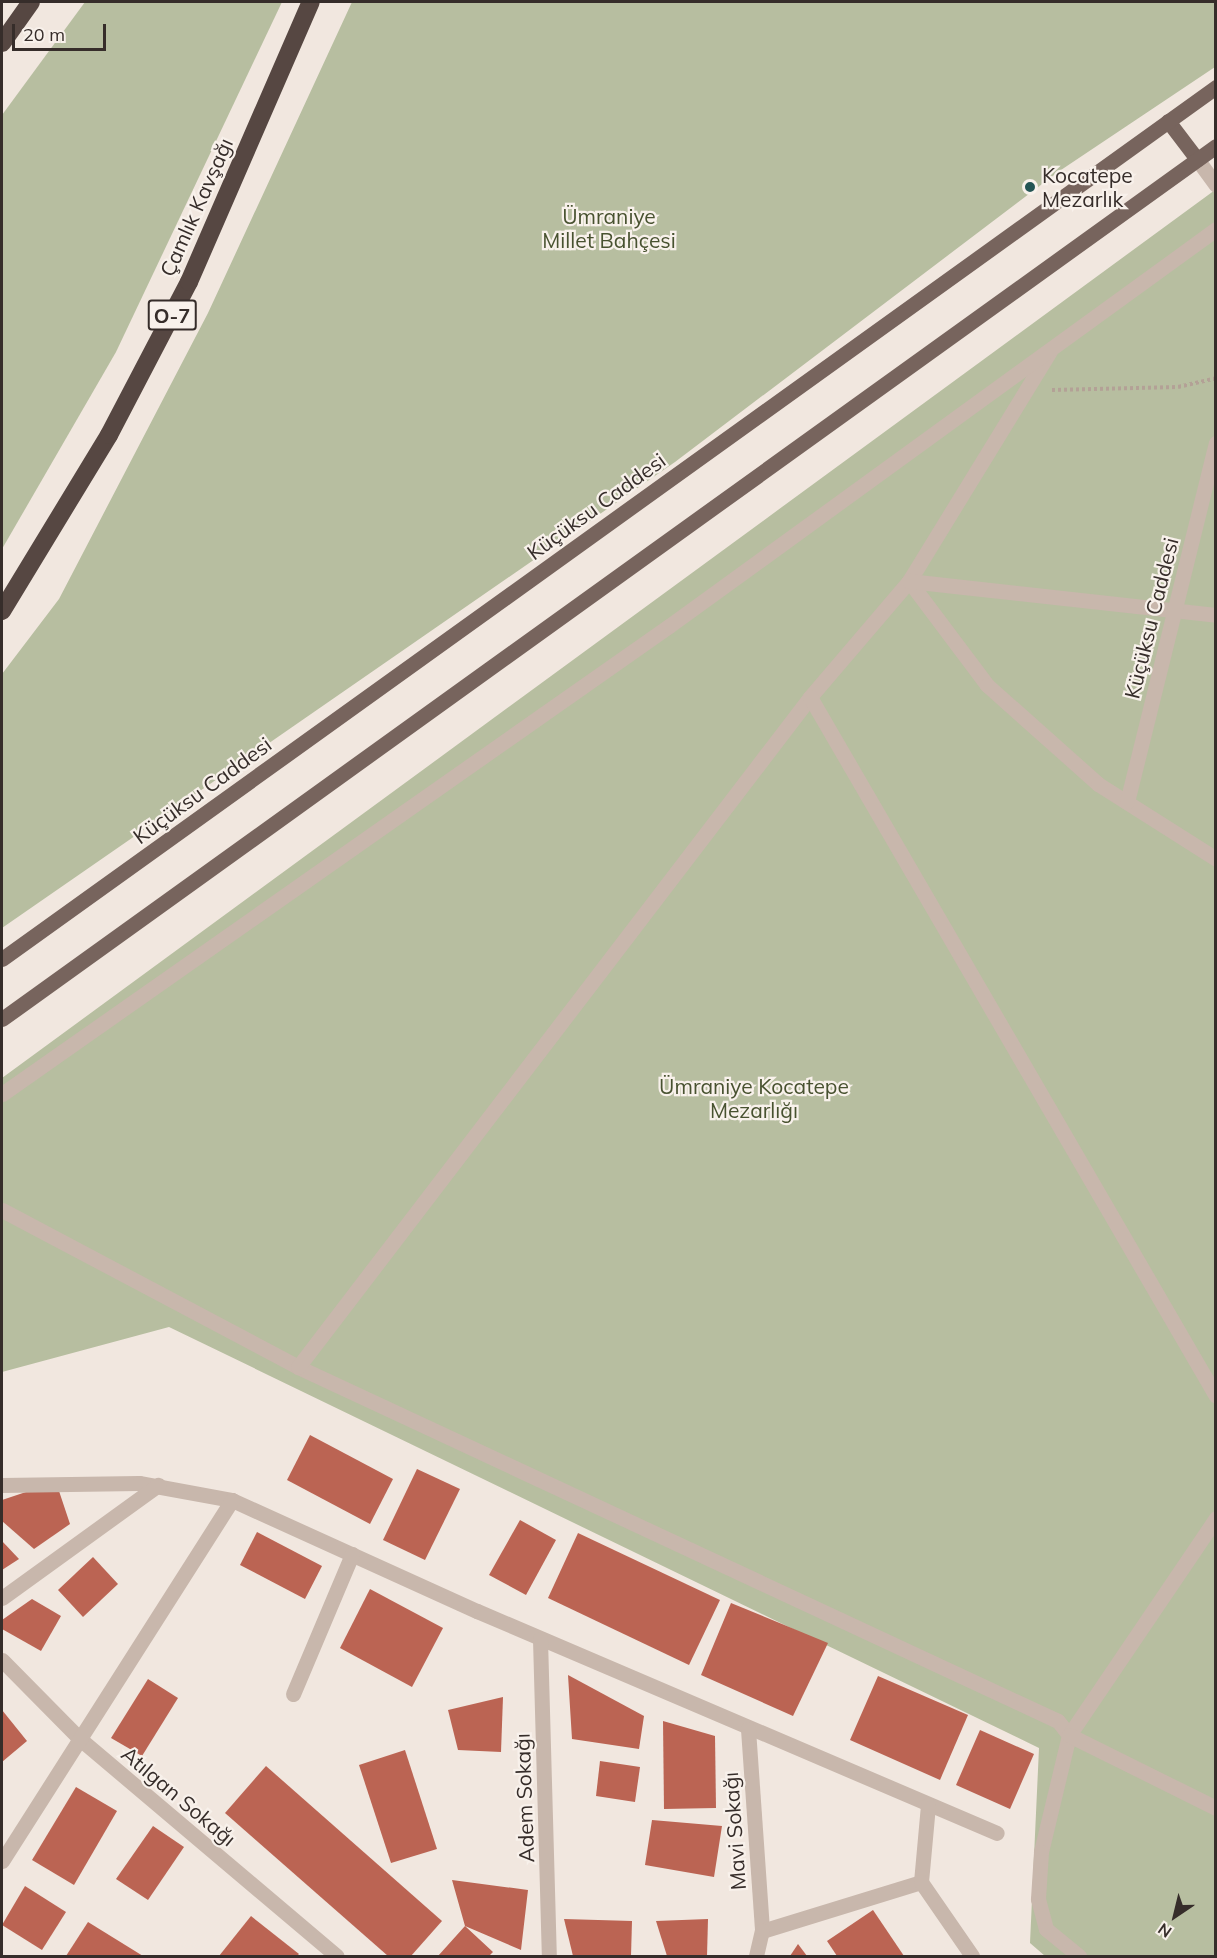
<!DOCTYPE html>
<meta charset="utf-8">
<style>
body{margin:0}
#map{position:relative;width:1217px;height:1958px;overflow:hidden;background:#f1e7df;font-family:Mulish,sans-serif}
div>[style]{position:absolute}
.green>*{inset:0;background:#b7bea0}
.building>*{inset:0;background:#bb6453}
.path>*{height:4px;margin-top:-2px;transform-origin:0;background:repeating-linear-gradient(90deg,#b3a196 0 3px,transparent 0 6px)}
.lane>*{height:15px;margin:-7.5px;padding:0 7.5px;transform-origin:7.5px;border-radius:7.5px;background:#c8b7ac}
.street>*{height:15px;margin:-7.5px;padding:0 7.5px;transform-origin:7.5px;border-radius:7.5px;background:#c8b7ac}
.primary>*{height:15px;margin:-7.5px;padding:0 7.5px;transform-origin:7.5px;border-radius:7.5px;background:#77645d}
.highway>*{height:18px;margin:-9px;padding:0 9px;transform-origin:9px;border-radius:9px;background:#564742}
.dots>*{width:16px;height:16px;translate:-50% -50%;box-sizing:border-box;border:3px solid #f8f1eb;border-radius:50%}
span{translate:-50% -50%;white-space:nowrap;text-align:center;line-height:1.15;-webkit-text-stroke:4.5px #f8f1eb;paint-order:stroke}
.shield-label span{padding:2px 4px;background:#f8f1eb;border:2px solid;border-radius:4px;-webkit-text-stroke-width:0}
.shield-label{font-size:20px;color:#362d2a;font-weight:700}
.poi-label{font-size:21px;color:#362d2a}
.left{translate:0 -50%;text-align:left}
.street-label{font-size:21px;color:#362d2a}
.park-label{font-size:21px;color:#485230}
.frame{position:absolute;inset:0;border:3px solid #362d2a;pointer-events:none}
.north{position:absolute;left:1145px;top:1886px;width:60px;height:60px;-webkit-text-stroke:4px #f8f1eb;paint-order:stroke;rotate:215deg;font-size:16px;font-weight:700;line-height:24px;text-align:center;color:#362d2a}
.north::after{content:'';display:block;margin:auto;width:21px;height:27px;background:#362d2a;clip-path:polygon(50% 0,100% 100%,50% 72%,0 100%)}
.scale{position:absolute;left:12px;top:24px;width:94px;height:27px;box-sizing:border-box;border:3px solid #362d2a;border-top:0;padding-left:8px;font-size:18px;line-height:21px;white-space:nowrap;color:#362d2a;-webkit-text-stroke:4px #f8f1eb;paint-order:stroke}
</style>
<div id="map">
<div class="green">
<div style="clip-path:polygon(85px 2px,282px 2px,116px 352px,2px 549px,2px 115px)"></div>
<div style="clip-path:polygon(352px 2px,1215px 2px,1215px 67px,1058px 172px,675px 462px,2px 928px,2px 674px,59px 599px,208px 313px)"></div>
<div style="clip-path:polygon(1215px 190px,1215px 1956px,1045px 1956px,1030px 1943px,1039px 1748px,169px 1327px,2px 1372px,2px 1078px)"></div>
</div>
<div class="building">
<div style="clip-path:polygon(310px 1435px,393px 1479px,370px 1524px,287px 1480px)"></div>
<div style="clip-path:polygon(417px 1469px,460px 1489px,425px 1560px,383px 1540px)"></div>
<div style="clip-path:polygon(56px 1482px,70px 1524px,34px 1549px,2px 1521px,2px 1500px)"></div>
<div style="clip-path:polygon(520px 1520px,556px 1540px,526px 1595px,489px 1575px)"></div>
<div style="clip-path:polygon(257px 1532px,322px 1566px,305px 1599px,240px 1565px)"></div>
<div style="clip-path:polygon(578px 1533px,720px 1600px,689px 1665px,548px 1598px)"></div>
<div style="clip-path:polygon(2px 1541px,19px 1559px,2px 1570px)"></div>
<div style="clip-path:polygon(93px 1557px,118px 1584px,83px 1617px,58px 1590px)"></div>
<div style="clip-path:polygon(370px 1589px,443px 1628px,412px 1687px,340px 1648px)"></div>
<div style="clip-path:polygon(32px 1599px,61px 1616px,41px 1651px,2px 1629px,2px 1620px)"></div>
<div style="clip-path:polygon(731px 1603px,828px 1643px,793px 1716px,701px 1675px)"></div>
<div style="clip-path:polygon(568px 1675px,644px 1716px,639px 1749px,572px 1739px)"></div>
<div style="clip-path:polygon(878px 1676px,968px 1715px,940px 1780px,850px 1740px)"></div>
<div style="clip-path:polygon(148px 1679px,178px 1698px,142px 1756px,111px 1738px)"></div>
<div style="clip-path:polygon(503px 1697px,501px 1752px,458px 1750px,448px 1710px)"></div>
<div style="clip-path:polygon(2px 1710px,27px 1741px,2px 1762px)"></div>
<div style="clip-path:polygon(663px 1721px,715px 1736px,716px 1808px,664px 1809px)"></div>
<div style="clip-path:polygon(980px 1730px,1034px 1754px,1010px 1809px,956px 1785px)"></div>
<div style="clip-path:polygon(405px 1750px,437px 1849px,391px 1863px,359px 1765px)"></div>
<div style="clip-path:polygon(600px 1761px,640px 1767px,635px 1802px,596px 1796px)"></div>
<div style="clip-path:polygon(266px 1766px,442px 1921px,411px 1956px,388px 1956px,225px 1813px)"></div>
<div style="clip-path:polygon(76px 1787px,117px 1811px,74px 1885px,32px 1860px)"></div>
<div style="clip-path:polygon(652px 1820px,722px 1826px,714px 1877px,645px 1865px)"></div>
<div style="clip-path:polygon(153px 1826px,184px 1847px,148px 1900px,116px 1879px)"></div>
<div style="clip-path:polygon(452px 1880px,528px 1890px,521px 1950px,465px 1926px,493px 1952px,489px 1956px,438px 1956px,465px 1926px)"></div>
<div style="clip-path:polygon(25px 1886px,66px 1912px,42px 1950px,2px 1925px)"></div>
<div style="clip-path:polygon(873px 1910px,904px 1956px,837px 1956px,827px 1941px)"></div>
<div style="clip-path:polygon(251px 1916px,299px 1954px,297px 1956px,219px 1956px)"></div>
<div style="clip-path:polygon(564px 1919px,632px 1921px,631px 1956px,573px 1956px)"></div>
<div style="clip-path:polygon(708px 1919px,707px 1956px,667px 1956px,656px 1921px)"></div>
<div style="clip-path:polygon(88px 1922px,143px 1956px,66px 1956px)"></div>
<div style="clip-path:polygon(798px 1944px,807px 1956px,790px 1956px)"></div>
</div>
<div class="path">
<div style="left:1052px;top:390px;width:126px;rotate:-1.4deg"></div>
<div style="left:1178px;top:387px;width:39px;rotate:-13deg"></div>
</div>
<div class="lane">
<div style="left:1197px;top:159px;width:32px;rotate:54deg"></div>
<div style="left:1050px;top:351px;width:270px;rotate:121.5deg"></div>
<div style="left:909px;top:581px;width:130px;rotate:53.1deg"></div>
<div style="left:987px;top:685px;width:149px;rotate:41.7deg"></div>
<div style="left:1098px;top:784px;width:140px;rotate:32.4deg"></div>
<div style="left:810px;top:697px;width:153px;rotate:-49.5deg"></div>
<div style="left:909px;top:581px;width:309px;rotate:6.3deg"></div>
<div style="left:1127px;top:802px;width:370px;rotate:-76.1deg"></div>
<div style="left:2px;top:1094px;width:815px;rotate:-35.06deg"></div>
<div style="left:669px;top:626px;width:676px;rotate:-35.97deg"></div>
<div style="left:2px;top:1210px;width:335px;rotate:27.9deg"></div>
<div style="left:298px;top:1367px;width:838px;rotate:24.98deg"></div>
<div style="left:1058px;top:1721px;width:18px;rotate:52deg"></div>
<div style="left:1069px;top:1735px;width:120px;rotate:103.5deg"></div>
<div style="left:1041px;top:1852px;width:47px;rotate:93.7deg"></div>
<div style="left:1038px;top:1899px;width:31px;rotate:75deg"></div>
<div style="left:1046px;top:1929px;width:43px;rotate:39.3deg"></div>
<div style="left:298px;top:1367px;width:843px;rotate:-52.61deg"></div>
<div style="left:810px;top:697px;width:808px;rotate:59.85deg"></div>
<div style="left:1216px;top:1518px;width:262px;rotate:124.1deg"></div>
<div style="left:1069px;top:1735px;width:164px;rotate:26.4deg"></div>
</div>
<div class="street">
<div style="left:2px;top:1485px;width:137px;rotate:-0.8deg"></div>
<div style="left:139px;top:1483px;width:95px;rotate:10.4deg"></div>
<div style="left:232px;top:1500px;width:269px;rotate:24.4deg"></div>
<div style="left:477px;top:1611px;width:565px;rotate:23.12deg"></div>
<div style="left:2px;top:1598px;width:193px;rotate:-35.9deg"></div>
<div style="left:540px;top:1639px;width:317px;rotate:88.4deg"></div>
<div style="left:2px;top:1660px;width:111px;rotate:45.4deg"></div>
<div style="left:80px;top:1739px;width:336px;rotate:40.2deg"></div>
<div style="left:293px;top:1694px;width:152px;rotate:-67.1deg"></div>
<div style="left:748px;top:1729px;width:202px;rotate:86deg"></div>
<div style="left:762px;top:1931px;width:166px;rotate:-17.1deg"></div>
<div style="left:928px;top:1805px;width:77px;rotate:95.2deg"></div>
<div style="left:921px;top:1882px;width:90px;rotate:55.4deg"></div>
<div style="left:2px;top:1861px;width:428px;rotate:-57.5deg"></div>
<div style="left:756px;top:1956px;width:26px;rotate:-77deg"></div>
</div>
<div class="primary">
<div style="left:1168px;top:121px;width:48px;rotate:52.7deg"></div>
<div style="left:2px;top:959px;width:1495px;rotate:-35.69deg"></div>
<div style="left:2px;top:1019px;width:1495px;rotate:-35.72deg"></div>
</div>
<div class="highway">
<div style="left:2px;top:43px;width:50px;rotate:-54.7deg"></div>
<div style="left:2px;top:611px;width:206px;rotate:-58.7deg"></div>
<div style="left:109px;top:435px;width:173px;rotate:-62.4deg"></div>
<div style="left:189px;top:282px;width:305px;rotate:-66.5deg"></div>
</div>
<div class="dots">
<div style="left:1030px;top:187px;background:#235454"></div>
</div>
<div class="shield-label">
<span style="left:172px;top:315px">O-7</span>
</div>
<div class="poi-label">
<span class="left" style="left:1042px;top:187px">Kocatepe<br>Mezarlık</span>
</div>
<div class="street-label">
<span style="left:196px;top:207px;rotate:-66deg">Çamlık Kavşağı</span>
<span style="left:596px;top:506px;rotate:-36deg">Küçüksu Caddesi</span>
<span style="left:1151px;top:618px;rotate:-76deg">Küçüksu Caddesi</span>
<span style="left:202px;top:790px;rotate:-36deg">Küçüksu Caddesi</span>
<span style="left:179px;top:1796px;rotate:40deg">Atılgan Sokağı</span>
<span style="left:524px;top:1798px;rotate:-92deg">Adem Sokağı</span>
<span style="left:734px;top:1831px;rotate:-94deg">Mavi Sokağı</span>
</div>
<div class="park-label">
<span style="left:609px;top:228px">Ümraniye<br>Millet Bahçesi</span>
<span style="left:754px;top:1098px">Ümraniye Kocatepe<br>Mezarlığı</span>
</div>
<div class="frame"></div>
<div class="north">N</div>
<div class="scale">20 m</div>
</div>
